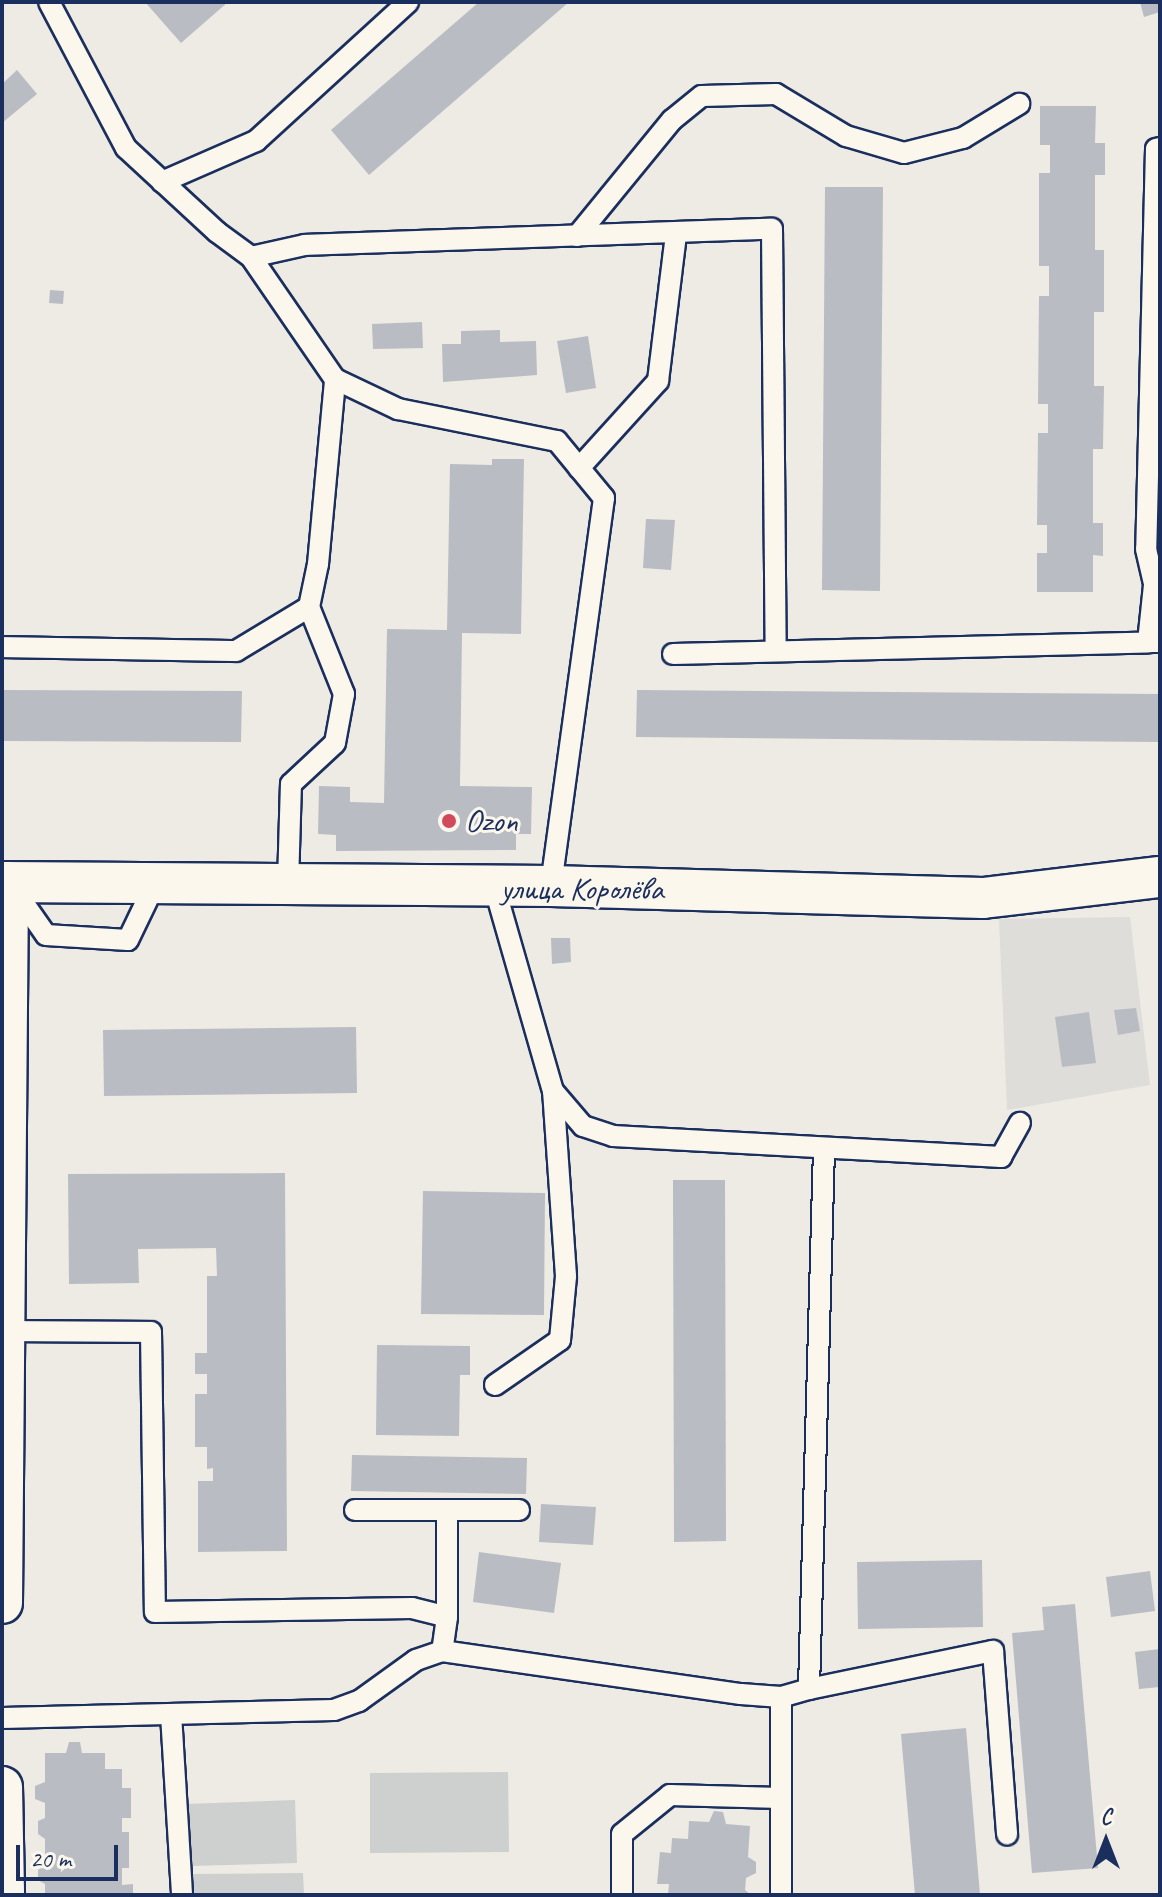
<!DOCTYPE html>
<meta charset="utf-8">
<style>
body{margin:0}
#map{position:relative;width:1162px;height:1897px;overflow:hidden;background:#eeebe4;font-family:Caveat,sans-serif}
div>[style]{position:absolute}
.built>*{inset:0;background:#deddda}
.green>*{inset:0;background:#cecfcf}
.building>*{inset:0;background:#b9bcc3}
.roads{filter:drop-shadow(2px 0 #1b2f5e) drop-shadow(-2px 0 #1b2f5e) drop-shadow(0 2px #1b2f5e) drop-shadow(0 -2px #1b2f5e)}
.service>*{height:20px;margin:-10px;padding:0 10px;transform-origin:10px;border-radius:10px;background:#fbf7ec}
.minor>*{height:40px;margin:-20px;padding:0 20px;transform-origin:20px;border-radius:20px;background:#fbf7ec}
.dots>*{width:22px;height:22px;translate:-50% -50%;box-sizing:border-box;border:4px solid #fbf7ec;border-radius:50%}
span{translate:-50% -50%;white-space:nowrap;text-align:center;line-height:1.15;-webkit-text-stroke:6px #fbf7ec;paint-order:stroke}
.poi-label{font-size:32px;color:#1b2f5e}
.left{translate:0 -50%;text-align:left}
.street-label{font-size:32px;color:#1b2f5e}
.frame{position:absolute;inset:0;border:4px solid #1b2f5e;pointer-events:none}
.north{position:absolute;left:1066px;top:1801px;width:80px;height:80px;-webkit-text-stroke:6px #fbf7ec;paint-order:stroke;rotate:0deg;font-size:22px;font-weight:700;line-height:32px;text-align:center;color:#1b2f5e}
.north::after{content:'';display:block;margin:auto;width:28px;height:36px;background:#1b2f5e;clip-path:polygon(50% 0,100% 100%,50% 72%,0 100%)}
.scale{position:absolute;left:16px;top:1845px;width:102px;height:36px;box-sizing:border-box;border:4px solid #1b2f5e;border-top:0;padding-left:10px;font-size:24px;line-height:28px;white-space:nowrap;color:#1b2f5e;-webkit-text-stroke:6px #fbf7ec;paint-order:stroke}
</style>
<div id="map">
<div class="built">
<div style="clip-path:polygon(1130px 917px,1150px 1085px,1007px 1110px,999px 919px)"></div>
</div>
<div class="green">
<div style="clip-path:polygon(508px 1772px,509px 1852px,370px 1853px,370px 1773px)"></div>
<div style="clip-path:polygon(295px 1800px,297px 1863px,191px 1866px,186px 1804px)"></div>
<div style="clip-path:polygon(303px 1873px,304px 1895px,194px 1895px,193px 1874px)"></div>
</div>
<div class="building">
<div style="clip-path:polygon(145px 2px,228px 2px,181px 43px)"></div>
<div style="clip-path:polygon(479px 2px,569px 2px,369px 175px,331px 130px)"></div>
<div style="clip-path:polygon(1140px 2px,1160px 2px,1160px 12px,1144px 17px)"></div>
<div style="clip-path:polygon(17px 70px,37px 94px,2px 123px,2px 84px)"></div>
<div style="clip-path:polygon(1040px 106px,1096px 106px,1095px 143px,1105px 143px,1105px 175px,1095px 175px,1095px 250px,1104px 250px,1104px 312px,1094px 312px,1094px 386px,1104px 386px,1103px 449px,1093px 449px,1093px 523px,1103px 523px,1103px 556px,1093px 555px,1093px 592px,1037px 592px,1037px 553px,1047px 553px,1047px 525px,1037px 525px,1038px 433px,1048px 433px,1048px 404px,1038px 404px,1039px 296px,1049px 296px,1049px 266px,1039px 266px,1039px 173px,1050px 173px,1050px 145px,1040px 145px)"></div>
<div style="clip-path:polygon(825px 187px,883px 187px,880px 591px,822px 590px)"></div>
<div style="clip-path:polygon(50px 290px,64px 291px,63px 304px,49px 303px)"></div>
<div style="clip-path:polygon(422px 322px,423px 348px,373px 349px,372px 324px)"></div>
<div style="clip-path:polygon(500px 330px,500px 342px,536px 341px,537px 375px,443px 382px,442px 344px,461px 344px,461px 331px)"></div>
<div style="clip-path:polygon(588px 336px,596px 388px,566px 393px,557px 341px)"></div>
<div style="clip-path:polygon(492px 459px,524px 459px,521px 634px,462px 633px,460px 786px,532px 787px,531px 834px,516px 834px,516px 850px,336px 851px,336px 835px,318px 834px,319px 786px,350px 787px,350px 802px,384px 803px,387px 629px,447px 630px,450px 464px,492px 465px)"></div>
<div style="clip-path:polygon(646px 519px,675px 520px,671px 570px,643px 568px)"></div>
<div style="clip-path:polygon(2px 690px,242px 691px,241px 742px,2px 741px)"></div>
<div style="clip-path:polygon(637px 690px,1160px 694px,1160px 742px,636px 737px)"></div>
<div style="clip-path:polygon(551px 938px,570px 938px,571px 962px,552px 964px)"></div>
<div style="clip-path:polygon(1136px 1008px,1140px 1031px,1118px 1035px,1114px 1010px)"></div>
<div style="clip-path:polygon(1089px 1012px,1096px 1063px,1062px 1067px,1055px 1017px)"></div>
<div style="clip-path:polygon(356px 1027px,357px 1093px,104px 1096px,103px 1030px)"></div>
<div style="clip-path:polygon(285px 1173px,287px 1551px,198px 1552px,198px 1481px,213px 1481px,213px 1468px,207px 1469px,207px 1447px,195px 1447px,195px 1394px,207px 1394px,207px 1374px,195px 1374px,195px 1353px,207px 1353px,207px 1276px,217px 1276px,216px 1248px,138px 1249px,139px 1283px,69px 1284px,68px 1174px)"></div>
<div style="clip-path:polygon(673px 1180px,725px 1180px,726px 1541px,674px 1542px)"></div>
<div style="clip-path:polygon(423px 1191px,545px 1193px,544px 1315px,421px 1314px)"></div>
<div style="clip-path:polygon(377px 1345px,470px 1346px,470px 1375px,460px 1375px,459px 1436px,376px 1435px)"></div>
<div style="clip-path:polygon(352px 1455px,527px 1458px,526px 1494px,351px 1491px)"></div>
<div style="clip-path:polygon(541px 1504px,596px 1507px,593px 1545px,539px 1542px)"></div>
<div style="clip-path:polygon(479px 1552px,561px 1563px,554px 1613px,473px 1602px)"></div>
<div style="clip-path:polygon(982px 1560px,983px 1627px,858px 1629px,857px 1562px)"></div>
<div style="clip-path:polygon(1150px 1571px,1155px 1611px,1111px 1617px,1106px 1577px)"></div>
<div style="clip-path:polygon(1075px 1604px,1098px 1868px,1032px 1873px,1012px 1633px,1044px 1630px,1042px 1607px)"></div>
<div style="clip-path:polygon(1160px 1649px,1160px 1687px,1139px 1689px,1135px 1652px)"></div>
<div style="clip-path:polygon(966px 1728px,980px 1895px,915px 1895px,901px 1734px)"></div>
<div style="clip-path:polygon(69px 1742px,80px 1742px,82px 1753px,105px 1753px,105px 1769px,122px 1769px,122px 1788px,131px 1788px,131px 1818px,122px 1818px,122px 1832px,129px 1832px,129px 1868px,122px 1868px,122px 1885px,133px 1884px,133px 1895px,45px 1895px,45px 1884px,38px 1880px,38px 1870px,45px 1865px,45px 1839px,38px 1834px,38px 1821px,45px 1818px,45px 1803px,35px 1799px,35px 1786px,45px 1782px,45px 1753px,66px 1753px)"></div>
<div style="clip-path:polygon(714px 1811px,723px 1812px,726px 1824px,750px 1826px,748px 1857px,756px 1862px,756px 1873px,746px 1878px,745px 1890px,751px 1895px,668px 1895px,669px 1884px,657px 1884px,660px 1852px,671px 1853px,672px 1838px,688px 1839px,689px 1821px,709px 1822px)"></div>
</div>
<div class="roads">
<div class="service">
<div style="left:49px;top:2px;width:165px;rotate:62.2deg"></div>
<div style="left:126px;top:148px;width:124px;rotate:42.7deg"></div>
<div style="left:217px;top:232px;width:42px;rotate:36.3deg"></div>
<div style="left:251px;top:257px;width:148px;rotate:55.5deg"></div>
<div style="left:335px;top:379px;width:70px;rotate:25.5deg"></div>
<div style="left:398px;top:409px;width:162px;rotate:11.4deg"></div>
<div style="left:557px;top:441px;width:74px;rotate:50.5deg"></div>
<div style="left:604px;top:498px;width:392px;rotate:97.8deg"></div>
<div style="left:1160px;top:148px;width:4px;rotate:166deg"></div>
<div style="left:1156px;top:149px;width:400px;rotate:91.4deg"></div>
<div style="left:1146px;top:549px;width:37px;rotate:77deg"></div>
<div style="left:1154px;top:585px;width:6px"></div>
<div style="left:162px;top:182px;width:103px;rotate:-23.6deg"></div>
<div style="left:256px;top:141px;width:206px;rotate:-42.4deg"></div>
<div style="left:577px;top:236px;width:150px;rotate:-50.7deg"></div>
<div style="left:672px;top:120px;width:38px;rotate:-39deg"></div>
<div style="left:702px;top:96px;width:74px;rotate:-1.5deg"></div>
<div style="left:776px;top:94px;width:82px;rotate:31deg"></div>
<div style="left:846px;top:136px;width:60px;rotate:16.3deg"></div>
<div style="left:904px;top:153px;width:61px;rotate:-14.3deg"></div>
<div style="left:963px;top:138px;width:66px;rotate:-31.3deg"></div>
<div style="left:251px;top:257px;width:55px;rotate:-12.5deg"></div>
<div style="left:305px;top:245px;width:467px;rotate:-2deg"></div>
<div style="left:772px;top:229px;width:421px;rotate:89.5deg"></div>
<div style="left:579px;top:468px;width:118px;rotate:-47.8deg"></div>
<div style="left:658px;top:381px;width:148px;rotate:-83deg"></div>
<div style="left:1154px;top:585px;width:57px;rotate:96deg"></div>
<div style="left:1148px;top:642px;width:11px"></div>
<div style="left:2px;top:647px;width:234px;rotate:1deg"></div>
<div style="left:236px;top:651px;width:85px;rotate:-31.1deg"></div>
<div style="left:309px;top:607px;width:44px;rotate:-78.2deg"></div>
<div style="left:318px;top:564px;width:186px;rotate:-84.7deg"></div>
<div style="left:673px;top:654px;width:475px;rotate:-1.4deg"></div>
<div style="left:288px;top:884px;width:100px;rotate:-88.3deg"></div>
<div style="left:291px;top:784px;width:60px;rotate:-43deg"></div>
<div style="left:335px;top:743px;width:50px;rotate:-79.6deg"></div>
<div style="left:344px;top:694px;width:94px;rotate:-111.9deg"></div>
<div style="left:13px;top:888px;width:57px;rotate:54.9deg"></div>
<div style="left:46px;top:935px;width:82px;rotate:3.5deg"></div>
<div style="left:128px;top:940px;width:62px;rotate:-64.3deg"></div>
<div style="left:495px;top:889px;width:210px;rotate:74deg"></div>
<div style="left:553px;top:1091px;width:46px;rotate:49.4deg"></div>
<div style="left:583px;top:1126px;width:32px;rotate:18deg"></div>
<div style="left:613px;top:1136px;width:389px;rotate:3.1deg"></div>
<div style="left:1001px;top:1157px;width:39px;rotate:-61deg"></div>
<div style="left:5px;top:1331px;width:146px;rotate:0.4deg"></div>
<div style="left:151px;top:1332px;width:280px;rotate:89.2deg"></div>
<div style="left:155px;top:1612px;width:257px;rotate:-0.9deg"></div>
<div style="left:412px;top:1608px;width:36px;rotate:14deg"></div>
<div style="left:447px;top:1617px;width:34px;rotate:98deg"></div>
<div style="left:495px;top:1385px;width:79px;rotate:-34.7deg"></div>
<div style="left:560px;top:1340px;width:64px;rotate:-84.6deg"></div>
<div style="left:566px;top:1276px;width:185px;rotate:-94deg"></div>
<div style="left:355px;top:1510px;width:164px"></div>
<div style="left:447px;top:1510px;width:107px;rotate:90deg"></div>
<div style="left:809px;top:1689px;width:188px;rotate:-11.7deg"></div>
<div style="left:993px;top:1651px;width:184px;rotate:85.6deg"></div>
<div style="left:171px;top:1714px;width:181px;rotate:86.5deg"></div>
<div style="left:2px;top:1718px;width:332px;rotate:-1.4deg"></div>
<div style="left:334px;top:1710px;width:27px;rotate:-20deg"></div>
<div style="left:359px;top:1701px;width:70px;rotate:-35.7deg"></div>
<div style="left:416px;top:1660px;width:28px;rotate:-19deg"></div>
<div style="left:442px;top:1651px;width:302px;rotate:8.2deg"></div>
<div style="left:741px;top:1694px;width:40px;rotate:4.3deg"></div>
<div style="left:781px;top:1697px;width:29px;rotate:-16deg"></div>
<div style="left:809px;top:1689px;width:539px;rotate:-88.41deg"></div>
<div style="left:622px;top:1895px;width:61px;rotate:-90deg"></div>
<div style="left:622px;top:1834px;width:62px;rotate:-39.1deg"></div>
<div style="left:670px;top:1795px;width:110px;rotate:1.6deg"></div>
<div style="left:781px;top:1895px;width:198px;rotate:-90deg"></div>
</div>
<div class="minor">
<div style="left:2px;top:882px;width:549px;rotate:0.42deg"></div>
<div style="left:551px;top:886px;width:432px;rotate:1.6deg"></div>
<div style="left:983px;top:898px;width:178px;rotate:-6.8deg"></div>
<div style="left:2px;top:1603px;width:721px;rotate:-89.52deg"></div>
<div style="left:2px;top:1787px;width:108px;rotate:88.9deg"></div>
</div>
</div>
<div class="dots">
<div style="left:449px;top:821px;background:#d1495b"></div>
</div>
<div class="poi-label">
<span class="left" style="left:465px;top:821px">Ozon</span>
</div>
<div class="street-label">
<span style="left:582px;top:889px">улица Королёва</span>
</div>
<div class="frame"></div>
<div class="north">С</div>
<div class="scale">20 m</div>
</div>
